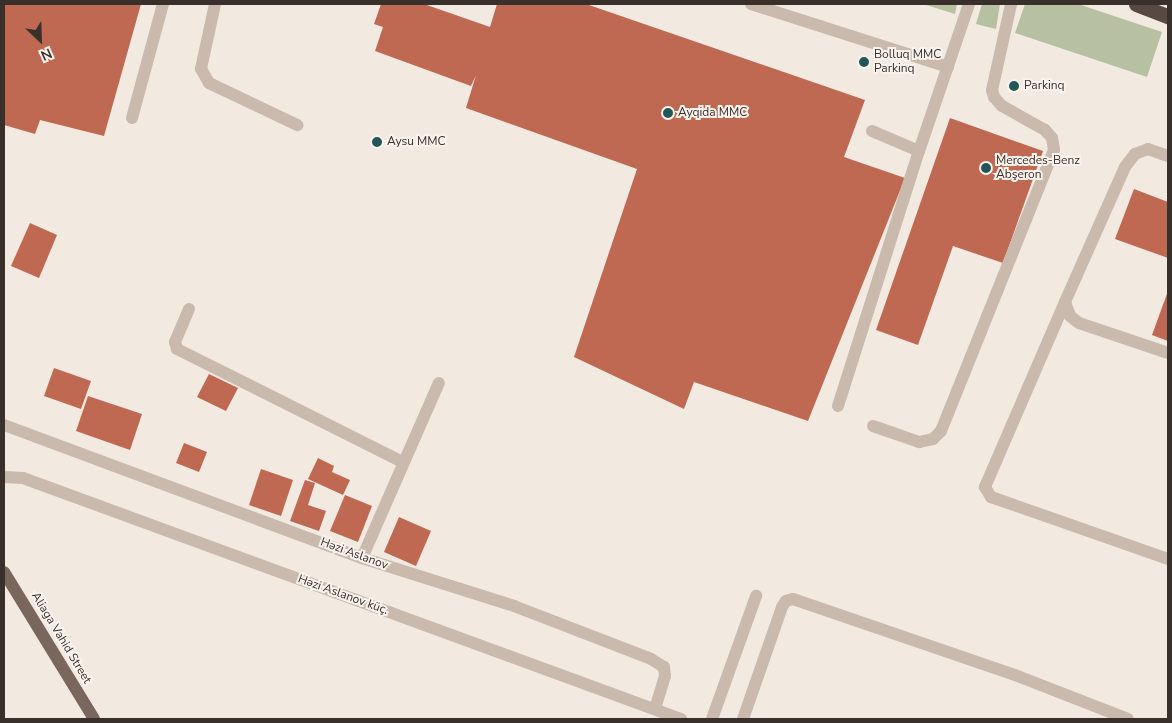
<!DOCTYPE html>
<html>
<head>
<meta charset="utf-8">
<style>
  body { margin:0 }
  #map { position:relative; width:1172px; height:723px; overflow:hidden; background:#f2e9e1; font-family:"Nunito Sans",sans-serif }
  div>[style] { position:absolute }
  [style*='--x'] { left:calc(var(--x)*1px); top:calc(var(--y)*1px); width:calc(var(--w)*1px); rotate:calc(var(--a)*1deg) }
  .green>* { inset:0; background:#b7c1a1 }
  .building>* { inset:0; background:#bf6852 }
  .minor>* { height:12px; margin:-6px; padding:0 6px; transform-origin:6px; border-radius:6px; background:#cab9ad }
  .major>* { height:12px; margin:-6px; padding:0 6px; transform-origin:6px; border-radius:6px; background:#79665d }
  .highway>* { height:15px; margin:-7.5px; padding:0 7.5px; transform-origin:7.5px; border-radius:7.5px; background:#594943 }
  .dots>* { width:14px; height:14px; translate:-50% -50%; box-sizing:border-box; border:2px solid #faf3ed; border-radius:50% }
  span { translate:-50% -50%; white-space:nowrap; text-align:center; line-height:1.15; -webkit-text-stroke:4px #faf3ed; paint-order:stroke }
  .poi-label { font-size:12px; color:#392f2b }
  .left { translate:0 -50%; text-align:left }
  .street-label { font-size:12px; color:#392f2b }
  .frame { position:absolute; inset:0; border:5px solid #392f2b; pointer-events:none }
  .north { position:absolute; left:15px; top:15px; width:50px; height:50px; -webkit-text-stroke:4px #faf3ed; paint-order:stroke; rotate:156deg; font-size:14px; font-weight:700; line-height:20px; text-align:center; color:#392f2b }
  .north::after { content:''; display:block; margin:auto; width:18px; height:22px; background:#392f2b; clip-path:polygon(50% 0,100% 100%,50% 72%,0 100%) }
</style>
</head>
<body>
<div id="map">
  <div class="green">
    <div style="clip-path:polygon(923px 4px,957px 4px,955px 14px)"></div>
    <div style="clip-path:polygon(982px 4px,1000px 4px,996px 29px,976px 24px)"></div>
    <div style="clip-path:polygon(1025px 4px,1078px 4px,1162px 32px,1147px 77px,1015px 33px)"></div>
  </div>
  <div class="building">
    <div style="clip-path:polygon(4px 4px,141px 4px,104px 136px,40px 120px,35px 134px,4px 125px)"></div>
    <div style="clip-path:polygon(381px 4px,424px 4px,490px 27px,497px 4px,586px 4px,865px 100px,844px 157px,905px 178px,808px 421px,694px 382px,684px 409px,574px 357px,637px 169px,466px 108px,476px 75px,471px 86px,375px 51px,383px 27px,374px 24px)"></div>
    <div style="clip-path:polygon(950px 118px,1043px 151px,1003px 263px,953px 246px,918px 345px,876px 330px)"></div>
    <div style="clip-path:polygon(1134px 189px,1168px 202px,1168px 258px,1115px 239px)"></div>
    <div style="clip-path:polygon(30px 223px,57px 235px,39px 278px,11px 266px)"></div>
    <div style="clip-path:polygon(1168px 291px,1168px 341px,1152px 335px)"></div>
    <div style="clip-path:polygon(54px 368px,91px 381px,81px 409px,44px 396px)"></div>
    <div style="clip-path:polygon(209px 374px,238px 388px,226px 411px,197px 397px)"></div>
    <div style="clip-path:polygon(88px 396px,142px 414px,130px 450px,76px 431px)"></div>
    <div style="clip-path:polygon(184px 443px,207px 452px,199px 472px,176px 463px)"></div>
    <div style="clip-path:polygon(318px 458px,334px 466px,332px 472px,350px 480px,343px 495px,308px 479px)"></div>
    <div style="clip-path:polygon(261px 469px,293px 480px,281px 516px,249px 505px)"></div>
    <div style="clip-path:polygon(305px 480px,315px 483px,308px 505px,326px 511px,319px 531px,290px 521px)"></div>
    <div style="clip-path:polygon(345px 495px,372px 506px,358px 542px,330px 531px)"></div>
    <div style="clip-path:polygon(399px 517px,431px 531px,416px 566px,384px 552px)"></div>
  </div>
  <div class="minor">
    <div style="--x:215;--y:4;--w:66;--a:102.2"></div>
    <div style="--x:201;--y:69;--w:16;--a:60"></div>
    <div style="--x:209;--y:83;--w:98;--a:25.5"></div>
    <div style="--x:751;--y:4;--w:207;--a:17.7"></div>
    <div style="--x:132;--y:118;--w:118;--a:-74.8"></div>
    <div style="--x:872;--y:131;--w:51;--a:23.1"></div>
    <div style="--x:919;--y:151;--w:155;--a:-71.2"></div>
    <div style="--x:1168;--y:156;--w:21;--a:-161"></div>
    <div style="--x:1148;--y:149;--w:14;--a:159"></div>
    <div style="--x:1135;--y:154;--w:16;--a:128"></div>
    <div style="--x:1125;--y:167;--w:148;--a:114"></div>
    <div style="--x:1065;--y:302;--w:15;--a:70"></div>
    <div style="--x:1070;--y:316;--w:11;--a:38"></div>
    <div style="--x:1079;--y:323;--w:94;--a:18.6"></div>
    <div style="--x:1065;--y:302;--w:202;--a:113.4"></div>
    <div style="--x:985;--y:487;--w:12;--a:59"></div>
    <div style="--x:991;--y:497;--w:188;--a:19.3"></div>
    <div style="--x:189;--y:309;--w:36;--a:113"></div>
    <div style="--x:175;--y:342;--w:7;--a:74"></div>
    <div style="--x:177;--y:349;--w:253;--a:26.6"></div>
    <div style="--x:838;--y:406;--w:268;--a:-72.4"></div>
    <div style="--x:4;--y:425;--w:382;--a:20.4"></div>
    <div style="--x:362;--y:558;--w:159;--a:17.5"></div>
    <div style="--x:514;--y:606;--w:147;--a:21.1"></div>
    <div style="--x:651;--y:659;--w:15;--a:32"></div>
    <div style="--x:664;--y:667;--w:9;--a:84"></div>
    <div style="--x:665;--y:676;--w:34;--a:107"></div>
    <div style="--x:873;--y:426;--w:49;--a:19.2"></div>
    <div style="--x:919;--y:442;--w:14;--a:-12"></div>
    <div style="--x:933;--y:439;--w:11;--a:-45"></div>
    <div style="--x:941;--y:431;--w:303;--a:-68.1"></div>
    <div style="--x:1054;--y:150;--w:12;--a:-99"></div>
    <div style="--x:1052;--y:138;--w:11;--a:-131"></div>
    <div style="--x:1045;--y:130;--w:49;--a:-150.8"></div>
    <div style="--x:1002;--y:106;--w:12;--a:-132"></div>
    <div style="--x:994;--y:97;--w:7;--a:-106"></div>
    <div style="--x:992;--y:90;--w:88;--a:-77.5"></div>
    <div style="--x:4;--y:477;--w:19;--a:3"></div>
    <div style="--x:23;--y:478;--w:701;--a:20.12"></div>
    <div style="--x:362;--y:558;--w:191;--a:-66.3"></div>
    <div style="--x:712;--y:719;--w:131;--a:-70.3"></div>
    <div style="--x:743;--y:719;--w:119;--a:-70.8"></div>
    <div style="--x:782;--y:607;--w:7;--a:-56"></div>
    <div style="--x:786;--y:601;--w:7;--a:-16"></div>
    <div style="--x:793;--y:599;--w:235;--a:18.9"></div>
    <div style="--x:1015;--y:675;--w:121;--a:21.3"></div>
  </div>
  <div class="major">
    <div style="--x:4;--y:572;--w:172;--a:58.5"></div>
  </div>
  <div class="highway">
    <div style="--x:1136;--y:4;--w:34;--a:21"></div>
  </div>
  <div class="dots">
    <div style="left:864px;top:62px;background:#235658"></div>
    <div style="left:1014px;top:86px;background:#235658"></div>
    <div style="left:668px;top:113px;background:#235658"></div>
    <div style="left:377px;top:142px;background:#235658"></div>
    <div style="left:986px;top:168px;background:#235658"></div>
  </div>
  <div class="poi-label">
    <span class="left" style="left:874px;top:62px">Bolluq MMC<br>Parkinq</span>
    <span class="left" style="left:1024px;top:86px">Parkinq</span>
    <span class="left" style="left:678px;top:113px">Ayqida MMC</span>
    <span class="left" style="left:387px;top:142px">Aysu MMC</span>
    <span class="left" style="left:996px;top:168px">Mercedes-Benz<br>Abşeron</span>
  </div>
  <div class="street-label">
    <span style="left:354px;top:554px;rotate:20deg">Həzi Aslanov</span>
    <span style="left:343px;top:595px;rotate:20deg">Həzi Aslanov küç.</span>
    <span style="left:61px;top:638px;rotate:59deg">Aliaga Vahid Street</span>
  </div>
  <div class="frame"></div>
  <div class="north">N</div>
</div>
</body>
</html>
